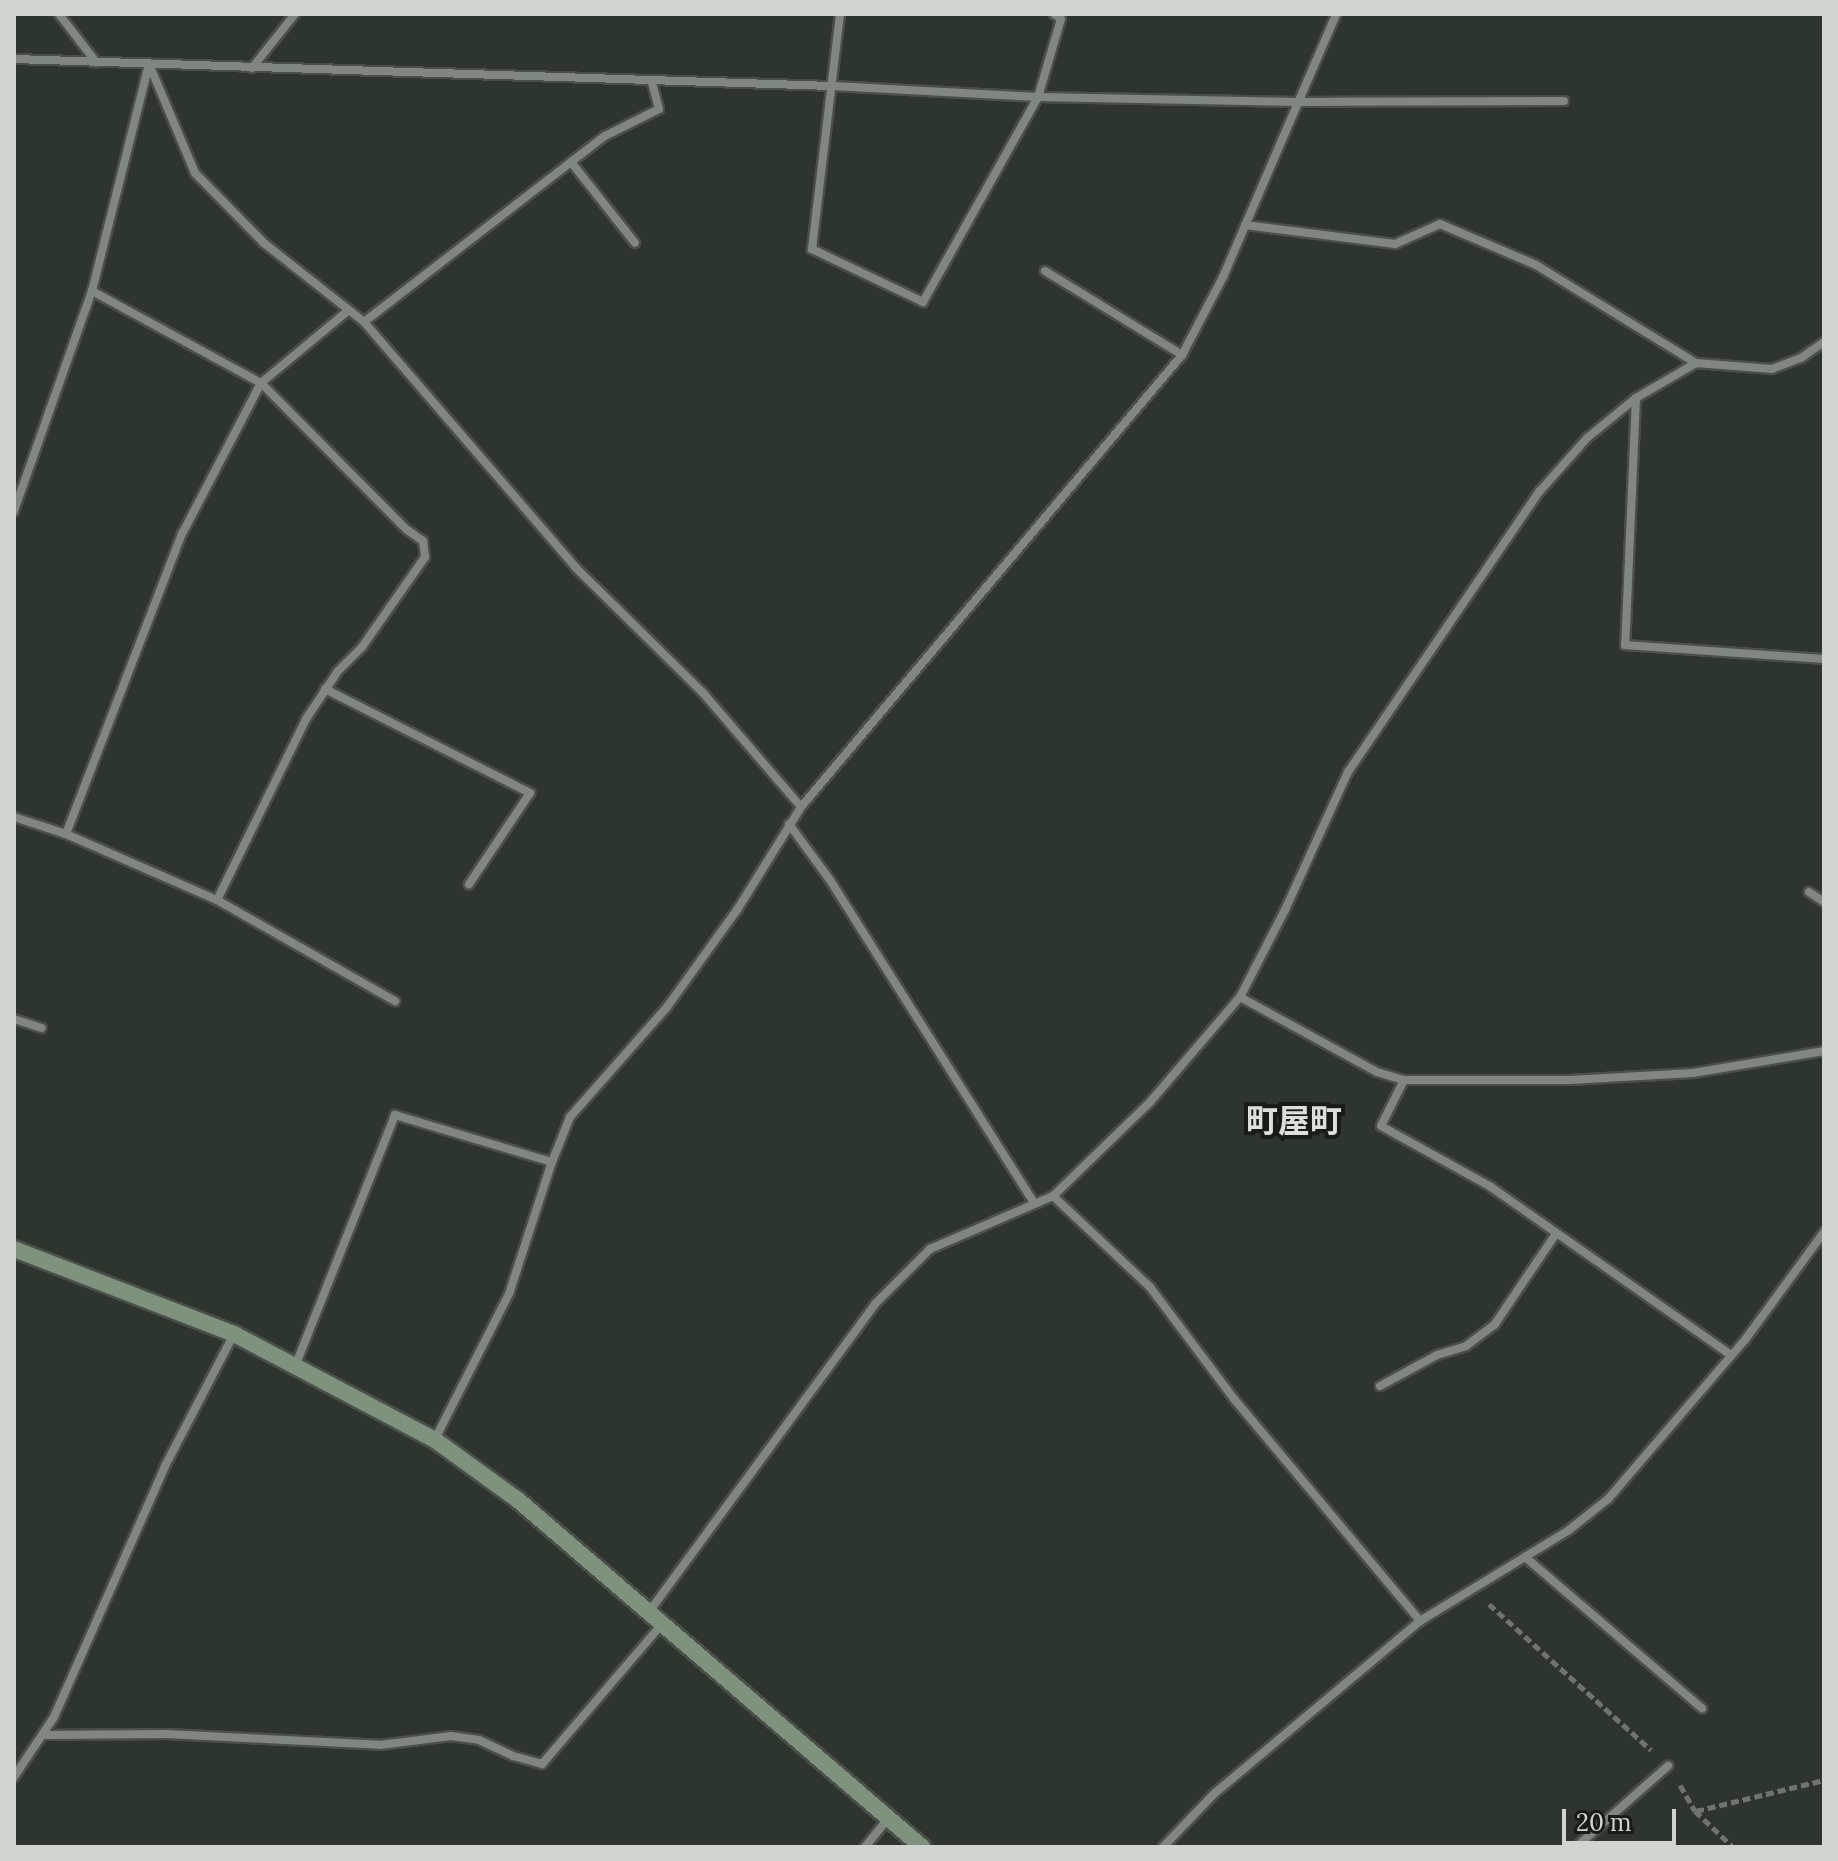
<!DOCTYPE html>
<html>
<head>
<meta charset="utf-8">
<style>
  body { margin:0 }
  #map { position:relative; width:1838px; height:1861px; overflow:hidden; background:#2e342e; font-family:Lora,"Noto Sans JP",serif }
  div>[style] { position:absolute }
  [style*='--x'] { left:calc(var(--x)*1px); top:calc(var(--y)*1px); width:calc(var(--w)*1px); rotate:calc(var(--a)*1deg) }
  .path>* { height:5px; margin-top:-2.5px; transform-origin:0; background:repeating-linear-gradient(90deg,#6f746f 0 8px,transparent 0 12px) }
  .roads { filter:drop-shadow(2px 0 #4a4f4a) drop-shadow(-2px 0 #4a4f4a) drop-shadow(0 2px #4a4f4a) drop-shadow(0 -2px #4a4f4a) }
  .street>* { height:8px; margin:-4px; padding:0 4px; transform-origin:4px; border-radius:4px; background:#808780 }
  .secondary>* { height:16px; margin:-8px; padding:0 8px; transform-origin:8px; border-radius:8px; background:#7e927d }
  span { translate:-50% -50%; white-space:nowrap; text-align:center; line-height:1.15; -webkit-text-stroke:8px #181b18; paint-order:stroke }
  .quarter-label { font-size:32px; color:#dae1d9; font-weight:700 }
  .frame { position:absolute; inset:0; border:16px solid #d1d4d0; pointer-events:none }
  .scale { position:absolute; left:1562px; top:1809px; width:114px; height:36px; box-sizing:border-box; border:4px solid #d1d4d0; border-top:0; padding-left:10px; font-size:24px; line-height:28px; white-space:nowrap; color:#d1d4d0; -webkit-text-stroke:6px #181b18; paint-order:stroke }
</style>
</head>
<body>
<div id="map">
  <div class="path">
    <div style="--x:1489;--y:1604;--w:218;--a:42"></div>
    <div style="--x:1680;--y:1785;--w:30;--a:60"></div>
    <div style="--x:1695;--y:1811;--w:52;--a:43.5"></div>
    <div style="--x:1696;--y:1811;--w:132;--a:-13.6"></div>
  </div>
  <div class="roads">
    <div class="street">
      <div style="--x:59;--y:14;--w:61;--a:52.4"></div>
      <div style="--x:840;--y:14;--w:237;--a:96.8"></div>
      <div style="--x:812;--y:249;--w:123;--a:25.5"></div>
      <div style="--x:923;--y:302;--w:235;--a:-60.7"></div>
      <div style="--x:1038;--y:97;--w:81;--a:-73.6"></div>
      <div style="--x:1061;--y:19;--w:9;--a:-144"></div>
      <div style="--x:14;--y:59;--w:819;--a:1.89"></div>
      <div style="--x:833;--y:86;--w:205;--a:3.1"></div>
      <div style="--x:1038;--y:97;--w:260;--a:1.1"></div>
      <div style="--x:1298;--y:102;--w:266;--a:-0.2"></div>
      <div style="--x:149;--y:64;--w:118;--a:67.1"></div>
      <div style="--x:195;--y:173;--w:98;--a:45.4"></div>
      <div style="--x:264;--y:243;--w:127;--a:38.3"></div>
      <div style="--x:364;--y:322;--w:325;--a:49.2"></div>
      <div style="--x:576;--y:568;--w:178;--a:44.5"></div>
      <div style="--x:703;--y:693;--w:150;--a:49.3"></div>
      <div style="--x:252;--y:68;--w:69;--a:-51.5"></div>
      <div style="--x:571;--y:162;--w:103;--a:51.7"></div>
      <div style="--x:1245;--y:225;--w:151;--a:7.2"></div>
      <div style="--x:1395;--y:244;--w:49;--a:-24"></div>
      <div style="--x:1440;--y:224;--w:104;--a:23.1"></div>
      <div style="--x:1536;--y:265;--w:188;--a:31.5"></div>
      <div style="--x:1045;--y:271;--w:161;--a:31.5"></div>
      <div style="--x:364;--y:322;--w:304;--a:-37.7"></div>
      <div style="--x:605;--y:136;--w:60;--a:-26.6"></div>
      <div style="--x:659;--y:109;--w:30;--a:-105"></div>
      <div style="--x:1636;--y:398;--w:247;--a:92.5"></div>
      <div style="--x:1625;--y:645;--w:199;--a:4"></div>
      <div style="--x:14;--y:511;--w:233;--a:-70.5"></div>
      <div style="--x:92;--y:291;--w:234;--a:-75.9"></div>
      <div style="--x:325;--y:689;--w:230;--a:26.9"></div>
      <div style="--x:530;--y:793;--w:110;--a:123.8"></div>
      <div style="--x:14;--y:817;--w:55;--a:18.1"></div>
      <div style="--x:66;--y:834;--w:165;--a:23.6"></div>
      <div style="--x:217;--y:900;--w:205;--a:29.6"></div>
      <div style="--x:789;--y:824;--w:69;--a:53.8"></div>
      <div style="--x:830;--y:880;--w:383;--a:57.7"></div>
      <div style="--x:66;--y:834;--w:322;--a:-68.9"></div>
      <div style="--x:182;--y:534;--w:170;--a:-62.4"></div>
      <div style="--x:261;--y:383;--w:192;--a:-151.4"></div>
      <div style="--x:1809;--y:892;--w:18;--a:34"></div>
      <div style="--x:217;--y:900;--w:202;--a:-63.8"></div>
      <div style="--x:306;--y:719;--w:58;--a:-56.3"></div>
      <div style="--x:338;--y:671;--w:34;--a:-45"></div>
      <div style="--x:362;--y:647;--w:110;--a:-55"></div>
      <div style="--x:425;--y:557;--w:16;--a:-97"></div>
      <div style="--x:423;--y:541;--w:19;--a:-145"></div>
      <div style="--x:407;--y:530;--w:207;--a:-134.8"></div>
      <div style="--x:261;--y:383;--w:114;--a:-39.7"></div>
      <div style="--x:1240;--y:997;--w:156;--a:28.7"></div>
      <div style="--x:1377;--y:1072;--w:28;--a:17"></div>
      <div style="--x:1404;--y:1080;--w:166;--a:0"></div>
      <div style="--x:1570;--y:1080;--w:123;--a:-3.3"></div>
      <div style="--x:1693;--y:1073;--w:133;--a:-9.5"></div>
      <div style="--x:14;--y:1019;--w:29;--a:18"></div>
      <div style="--x:1404;--y:1080;--w:51;--a:116.6"></div>
      <div style="--x:1381;--y:1126;--w:126;--a:29"></div>
      <div style="--x:1491;--y:1187;--w:293;--a:35"></div>
      <div style="--x:1053;--y:1196;--w:133;--a:43.2"></div>
      <div style="--x:1150;--y:1287;--w:140;--a:53.1"></div>
      <div style="--x:1234;--y:1399;--w:290;--a:50"></div>
      <div style="--x:296;--y:1364;--w:268;--a:-68.3"></div>
      <div style="--x:395;--y:1115;--w:164;--a:16.7"></div>
      <div style="--x:1380;--y:1386;--w:65;--a:-28.5"></div>
      <div style="--x:1437;--y:1355;--w:30;--a:-17"></div>
      <div style="--x:1466;--y:1346;--w:36;--a:-37"></div>
      <div style="--x:1495;--y:1324;--w:107;--a:-56"></div>
      <div style="--x:435;--y:1439;--w:163;--a:-63"></div>
      <div style="--x:509;--y:1294;--w:139;--a:-72"></div>
      <div style="--x:552;--y:1162;--w:48;--a:-68.2"></div>
      <div style="--x:570;--y:1117;--w:147;--a:-48.6"></div>
      <div style="--x:667;--y:1007;--w:120;--a:-54.2"></div>
      <div style="--x:737;--y:910;--w:121;--a:-58.1"></div>
      <div style="--x:801;--y:807;--w:591;--a:-49.87"></div>
      <div style="--x:1182;--y:355;--w:88;--a:-62.3"></div>
      <div style="--x:1223;--y:277;--w:286;--a:-66.7"></div>
      <div style="--x:1525;--y:1557;--w:233;--a:40.5"></div>
      <div style="--x:649;--y:1612;--w:382;--a:-53.7"></div>
      <div style="--x:875;--y:1304;--w:78;--a:-45"></div>
      <div style="--x:930;--y:1249;--w:134;--a:-23.3"></div>
      <div style="--x:1053;--y:1196;--w:135;--a:-44.1"></div>
      <div style="--x:1150;--y:1102;--w:138;--a:-49.4"></div>
      <div style="--x:1240;--y:997;--w:98;--a:-62.7"></div>
      <div style="--x:1285;--y:910;--w:152;--a:-65.5"></div>
      <div style="--x:1348;--y:772;--w:340;--a:-55.7"></div>
      <div style="--x:1540;--y:491;--w:71;--a:-48.4"></div>
      <div style="--x:1587;--y:438;--w:63;--a:-39.2"></div>
      <div style="--x:1636;--y:398;--w:69;--a:-30.3"></div>
      <div style="--x:1696;--y:363;--w:76;--a:4.5"></div>
      <div style="--x:1772;--y:369;--w:31;--a:-21"></div>
      <div style="--x:1801;--y:358;--w:28;--a:-35"></div>
      <div style="--x:44;--y:1735;--w:122;--a:-0.5"></div>
      <div style="--x:166;--y:1734;--w:214;--a:2.9"></div>
      <div style="--x:380;--y:1745;--w:72;--a:-7.2"></div>
      <div style="--x:451;--y:1736;--w:28;--a:8"></div>
      <div style="--x:479;--y:1740;--w:38;--a:25"></div>
      <div style="--x:513;--y:1756;--w:30;--a:15"></div>
      <div style="--x:542;--y:1764;--w:184;--a:-49.4"></div>
      <div style="--x:14;--y:1777;--w:72;--a:-56.3"></div>
      <div style="--x:54;--y:1717;--w:274;--a:-66.1"></div>
      <div style="--x:165;--y:1466;--w:149;--a:-62.4"></div>
      <div style="--x:865;--y:1847;--w:36;--a:-51"></div>
      <div style="--x:1163;--y:1847;--w:75;--a:-46.1"></div>
      <div style="--x:1215;--y:1793;--w:268;--a:-40"></div>
      <div style="--x:1420;--y:1621;--w:175;--a:-31.4"></div>
      <div style="--x:1569;--y:1530;--w:50;--a:-38.5"></div>
      <div style="--x:1608;--y:1499;--w:210;--a:-49.3"></div>
      <div style="--x:1745;--y:1340;--w:134;--a:-53.8"></div>
      <div style="--x:1576;--y:1847;--w:123;--a:-41.4"></div>
    </div>
    <div class="secondary">
      <div style="--x:14;--y:1249;--w:236;--a:21.1"></div>
      <div style="--x:234;--y:1334;--w:227;--a:27.8"></div>
      <div style="--x:435;--y:1440;--w:102;--a:35.9"></div>
      <div style="--x:518;--y:1500;--w:533;--a:40.66"></div>
    </div>
  </div>
  <div class="quarter-label">
    <span style="left:1294px;top:1121px">町屋町</span>
  </div>
  <div class="frame"></div>
  <div class="scale">20 m</div>
</div>
</body>
</html>
